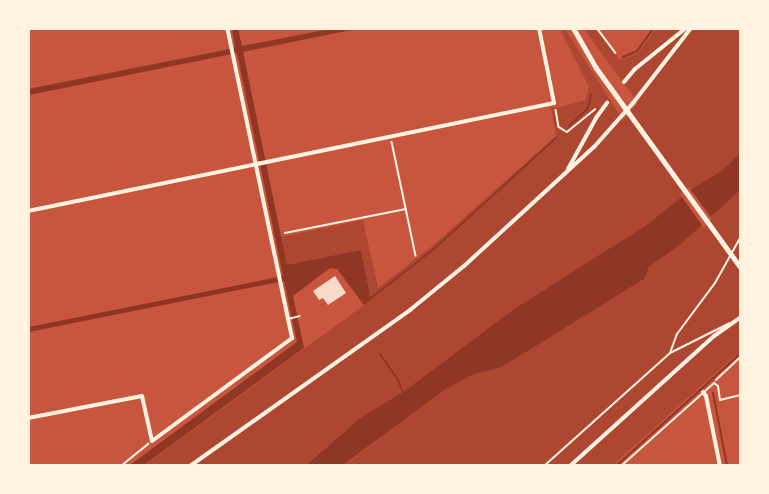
<!DOCTYPE html>
<html>
<head>
<meta charset="utf-8">
<style>
  body { margin:0 }
  #map { position:relative; width:769px; height:494px; overflow:hidden; background:#c8553d; font-family:Overpass,sans-serif }
  div>[style] { position:absolute }
  [style*='--x'] { left:calc(var(--x)*1px); top:calc(var(--y)*1px); width:calc(var(--w)*1px); rotate:calc(var(--a)*1deg) }
  .green>* { inset:0; background:#ae4732 }
  .water>* { inset:0; background:#8f3625 }
  .pier>* { inset:0; background:#c8553d }
  .stream>* { height:2px; margin:-1px; padding:0 1px; transform-origin:1px; border-radius:1px; background:#8f3625 }
  .building>* { inset:0; background:#f7dbc8 }
  .path>* { height:1.5px; margin:-0.75px; padding:0 0.75px; transform-origin:0.75px; border-radius:0.75px; background:#fff3e0 }
  .service>* { height:2px; margin:-1px; padding:0 1px; transform-origin:1px; border-radius:1px; background:#fff3e0 }
  .minor>* { height:4px; margin:-2px; padding:0 2px; transform-origin:2px; border-radius:2px; background:#fff3e0 }
  .secondary>* { height:5px; margin:-2.5px; padding:0 2.5px; transform-origin:2.5px; border-radius:2.5px; background:#fff3e0 }
  span { translate:-50% -50%; white-space:nowrap; text-align:center; line-height:1.15; -webkit-text-stroke:6px #fff3e0; paint-order:stroke }
  .frame { position:absolute; inset:0; border:30px solid #fff3e0; pointer-events:none }
</style>
</head>
<body>
<div id="map">
  <div class="green">
    <div style="clip-path:polygon(560px 29px,565px 29px,623px 120px,638px 103px,584px 29px,595px 29px,620px 60px,638px 53px,656px 29px,740px 29px,740px 153px,722px 172px,690px 190px,648px 224px,514px 309px,403px 392px,360px 418px,305px 465px,144px 466px,371px 300px,361px 250px,287px 266px,281px 237px,363px 220px,378px 288px,431px 247px,556px 136px,551px 107px,557px 108px,585px 100px,589px 87px)"></div>
    <div style="clip-path:polygon(740px 188px,740px 351px,613px 465px,343px 466px,446px 389px,474px 374px,502px 367px,644px 279px,649px 267px,681px 244px)"></div>
  </div>
  <div class="water">
    <div style="clip-path:polygon(232px 29px,238px 29px,242px 46px,330px 29px,356px 29px,243px 52px,287px 265px,361px 250px,371px 300px,364px 305px,337px 269px,330px 268px,293px 296px,304px 348px,144px 465px,130px 465px,297px 342px,284px 281px,29px 332px,29px 327px,283px 276px,237px 53px,29px 95px,28px 89px,235px 48px)"></div>
    <div style="clip-path:polygon(740px 153px,739px 191px,681px 244px,649px 267px,644px 279px,502px 367px,474px 374px,446px 389px,343px 465px,305px 466px,360px 418px,403px 392px,514px 309px,648px 224px,690px 190px,722px 171px)"></div>
  </div>
  <div class="pier">
    <div style="clip-path:polygon(689px 187px,712px 219px,704px 228px,680px 194px)"></div>
  </div>
  <div class="stream">
    <div style="--x:623;--y:57;--w:15;--a:-23"></div>
    <div style="--x:637;--y:51;--w:29;--a:-54"></div>
    <div style="--x:569;--y:126;--w:26;--a:-43"></div>
    <div style="--x:588;--y:108;--w:13;--a:-77"></div>
    <div style="--x:371;--y:298;--w:81;--a:-38"></div>
    <div style="--x:435;--y:248;--w:164;--a:-42.3"></div>
    <div style="--x:380;--y:354;--w:32;--a:55"></div>
    <div style="--x:398;--y:380;--w:16;--a:68"></div>
    <div style="--x:713;--y:393;--w:74;--a:79.1"></div>
    <div style="--x:616;--y:466;--w:167;--a:-42.1"></div>
  </div>
  <div class="building">
    <div style="clip-path:polygon(335px 276px,346px 293px,328px 305px,323px 298px,319px 300px,313px 291px)"></div>
  </div>
  <div class="path">
    <div style="--x:597;--y:28;--w:31;--a:53"></div>
    <div style="--x:556;--y:110;--w:17;--a:80"></div>
    <div style="--x:559;--y:127;--w:9;--a:32"></div>
    <div style="--x:567;--y:132;--w:36;--a:-39"></div>
    <div style="--x:392;--y:142;--w:116;--a:78.1"></div>
    <div style="--x:285;--y:233;--w:123;--a:-11.2"></div>
    <div style="--x:716;--y:380;--w:33;--a:-43"></div>
    <div style="--x:121;--y:466;--w:35;--a:-39"></div>
  </div>
  <div class="service">
    <div style="--x:288;--y:319;--w:12;--a:-14"></div>
    <div style="--x:670;--y:353;--w:20;--a:-70"></div>
    <div style="--x:677;--y:334;--w:64;--a:-53.3"></div>
    <div style="--x:715;--y:283;--w:51;--a:-60.9"></div>
    <div style="--x:544;--y:466;--w:169;--a:-41.9"></div>
    <div style="--x:670;--y:353;--w:67;--a:-26.6"></div>
    <div style="--x:621;--y:466;--w:125;--a:-41.7"></div>
    <div style="--x:714;--y:383;--w:5;--a:37"></div>
    <div style="--x:718;--y:386;--w:14;--a:82"></div>
    <div style="--x:720;--y:400;--w:21;--a:-14"></div>
  </div>
  <div class="minor">
    <div style="--x:624;--y:82;--w:17;--a:-50"></div>
    <div style="--x:635;--y:69;--w:65;--a:-38.8"></div>
    <div style="--x:568;--y:169;--w:58;--a:-61.2"></div>
    <div style="--x:596;--y:118;--w:19;--a:-54"></div>
    <div style="--x:28;--y:211;--w:537;--a:-11.6"></div>
    <div style="--x:554;--y:103;--w:76;--a:-101.3"></div>
    <div style="--x:703;--y:392;--w:5;--a:53"></div>
    <div style="--x:706;--y:396;--w:71;--a:78.7"></div>
    <div style="--x:28;--y:418;--w:116;--a:-10.9"></div>
    <div style="--x:142;--y:396;--w:46;--a:77.5"></div>
    <div style="--x:152;--y:441;--w:174;--a:-36.3"></div>
    <div style="--x:292;--y:338;--w:317;--a:-101.8"></div>
    <div style="--x:190;--y:466;--w:270;--a:-35.3"></div>
    <div style="--x:410;--y:310;--w:70;--a:-39.2"></div>
    <div style="--x:464;--y:266;--w:176;--a:-42.5"></div>
    <div style="--x:594;--y:147;--w:59;--a:-48.4"></div>
    <div style="--x:633;--y:103;--w:95;--a:-52.3"></div>
    <div style="--x:570;--y:466;--w:194;--a:-42.1"></div>
    <div style="--x:714;--y:336;--w:32;--a:-35"></div>
  </div>
  <div class="secondary">
    <div style="--x:573;--y:28;--w:46;--a:60.1"></div>
    <div style="--x:596;--y:68;--w:246;--a:54.1"></div>
  </div>
  <div class="frame"></div>
</div>
</body>
</html>
